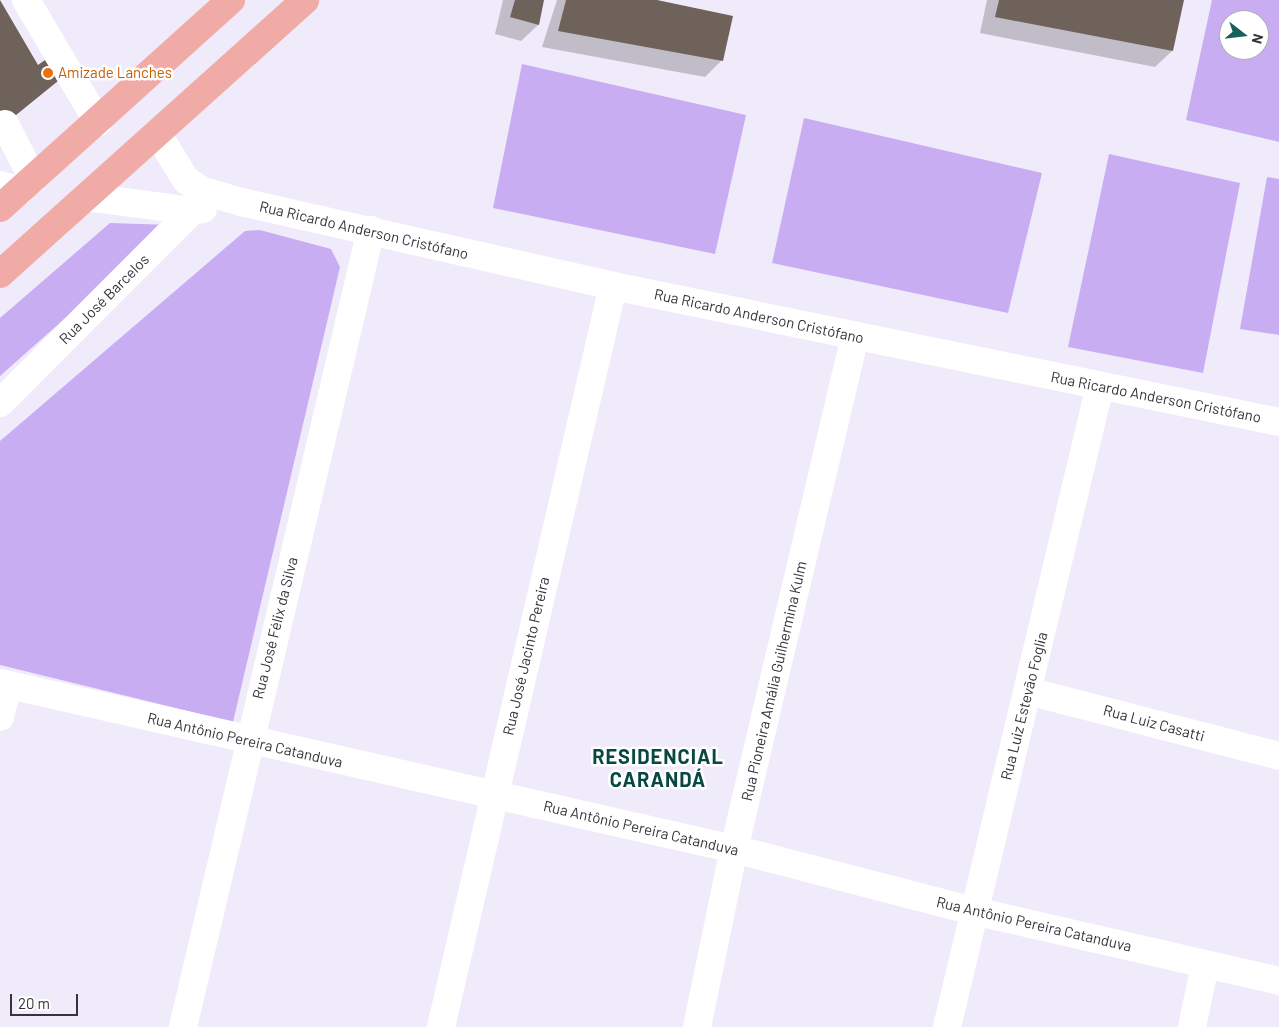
<!DOCTYPE html>
<html>
<head>
<meta charset="utf-8">
<style>
  body { margin:0 }
  #map { position:relative; width:1279px; height:1027px; overflow:hidden; background:#f0ebfa; font-family:Barlow,sans-serif }
  div>[style] { position:absolute }
  [style*='--x'] { left:calc(var(--x)*1px); top:calc(var(--y)*1px); width:calc(var(--w)*1px); rotate:calc(var(--a)*1deg) }
  .green>* { inset:0; background:#c9adf3 }
  .shadow>* { inset:0; background:#0003 }
  .building>* { inset:0; background:#6f625b }
  .minor>* { height:28px; margin:-14px; padding:0 14px; transform-origin:14px; border-radius:14px; background:#fff }
  .major>* { height:28px; margin:-14px; padding:0 14px; transform-origin:14px; border-radius:14px; background:#f1aba7 }
  .dots>* { width:14px; height:14px; translate:-50% -50%; box-sizing:border-box; border:2px solid #fff; border-radius:50% }
  span { translate:-50% -50%; white-space:nowrap; text-align:center; line-height:1.15; -webkit-text-stroke:5px #fff; paint-order:stroke }
  .food-label { font-size:15px; color:#c56008 }
  .left { translate:0 -50%; text-align:left }
  .street-label { font-size:15px; color:#36343a }
  .district-label { font-size:20px; color:#094842; font-weight:700; letter-spacing:1px }
  .north { position:absolute; left:1219px; top:10px; width:50px; height:50px; box-sizing:border-box; background:#fff; border:1px solid #afaeb0; border-radius:50%; rotate:106deg; font-size:14px; font-weight:700; line-height:20px; text-align:center; color:#36343a }
  .north::after { content:''; display:block; margin:auto; width:18px; height:22px; background:#16625b; clip-path:polygon(50% 0,100% 100%,50% 72%,0 100%) }
  .scale { position:absolute; left:10px; top:994px; width:68px; height:22px; box-sizing:border-box; border:2px solid #36343a; border-top:0; padding-left:6px; font-size:15px; line-height:18px; white-space:nowrap; color:#36343a; -webkit-text-stroke:4px #fff; paint-order:stroke }
</style>
</head>
<body>
<div id="map">
  <div class="green">
    <div style="clip-path:polygon(evenodd,1212px 0,1279px 0,1279px 142px,1186px 120px,1212px 0,1229px 20px,1259px 20px,1259px 50px,1229px 50px,1229px 20px)"></div>
    <div style="clip-path:polygon(522px 64px,746px 115px,715px 254px,493px 208px)"></div>
    <div style="clip-path:polygon(804px 118px,1042px 173px,1008px 313px,772px 263px)"></div>
    <div style="clip-path:polygon(1109px 154px,1240px 183px,1203px 373px,1068px 347px)"></div>
    <div style="clip-path:polygon(1267px 177px,1279px 179px,1279px 335px,1240px 329px)"></div>
    <div style="clip-path:polygon(110px 223px,170px 225px,0 376px,0 318px)"></div>
    <div style="clip-path:polygon(260px 230px,331px 249px,340px 267px,233px 722px,0 665px,0 441px,245px 231px)"></div>
  </div>
  <div class="shadow">
    <div style="clip-path:polygon(503px 0,543px 0,538px 25px,521px 41px,495px 34px)"></div>
    <div style="clip-path:polygon(557px 0,651px 0,722px 60px,705px 77px,542px 47px)"></div>
    <div style="clip-path:polygon(987px 0,1183px 0,1172px 51px,1155px 67px,980px 33px)"></div>
  </div>
  <div class="building">
    <div style="clip-path:polygon(0 0,38px 65px,45px 60px,58px 81px,0 128px)"></div>
    <div style="clip-path:polygon(515px 0,544px 0,539px 25px,510px 17px)"></div>
    <div style="clip-path:polygon(566px 0,657px 0,733px 16px,723px 61px,558px 31px)"></div>
    <div style="clip-path:polygon(999px 0,1184px 0,1173px 51px,995px 17px)"></div>
  </div>
  <div class="minor">
    <div style="--x:26;--y:0;--w:142;--a:59.5"></div>
    <div style="--x:5;--y:124;--w:62;--a:63"></div>
    <div style="--x:157;--y:133;--w:55;--a:58.3"></div>
    <div style="--x:186;--y:180;--w:20;--a:33"></div>
    <div style="--x:203;--y:191;--w:40;--a:16"></div>
    <div style="--x:241;--y:202;--w:381;--a:12.7"></div>
    <div style="--x:613;--y:286;--w:680;--a:11.54"></div>
    <div style="--x:0;--y:185;--w:21;--a:17"></div>
    <div style="--x:86;--y:197;--w:107;--a:7.5"></div>
    <div style="--x:192;--y:211;--w:11;--a:-10"></div>
    <div style="--x:0;--y:403;--w:272;--a:-45"></div>
    <div style="--x:192;--y:211;--w:23;--a:-61"></div>
    <div style="--x:0;--y:683;--w:753;--a:12.74"></div>
    <div style="--x:734;--y:849;--w:248;--a:14.5"></div>
    <div style="--x:974;--y:911;--w:313;--a:12.9"></div>
    <div style="--x:1028;--y:691;--w:259;--a:14.5"></div>
    <div style="--x:0;--y:717;--w:33;--a:-76"></div>
    <div style="--x:183;--y:1027;--w:819;--a:-76.73"></div>
    <div style="--x:441;--y:1027;--w:761;--a:-76.93"></div>
    <div style="--x:697;--y:1027;--w:182;--a:-78.3"></div>
    <div style="--x:734;--y:849;--w:527;--a:-76.73"></div>
    <div style="--x:947;--y:1027;--w:659;--a:-76.58"></div>
    <div style="--x:1192;--y:1027;--w:63;--a:-78.2"></div>
  </div>
  <div class="major">
    <div style="--x:0;--y:208;--w:311;--a:-42"></div>
    <div style="--x:0;--y:274;--w:410;--a:-41.9"></div>
  </div>
  <div class="dots">
    <div style="left:48px;top:73px;background:#e8710a"></div>
  </div>
  <div class="food-label">
    <span class="left" style="left:58px;top:73px">Amizade Lanches</span>
  </div>
  <div class="street-label">
    <span style="left:364px;top:230px;rotate:13deg">Rua Ricardo Anderson Cristófano</span>
    <span style="left:104px;top:299px;rotate:-45deg">Rua José Barcelos</span>
    <span style="left:759px;top:316px;rotate:12deg">Rua Ricardo Anderson Cristófano</span>
    <span style="left:1156px;top:397px;rotate:11deg">Rua Ricardo Anderson Cristófano</span>
    <span style="left:275px;top:628px;rotate:-76deg">Rua José Félix da Silva</span>
    <span style="left:526px;top:656px;rotate:-77deg">Rua José Jacinto Pereira</span>
    <span style="left:774px;top:681px;rotate:-77deg">Rua Pioneira Amália Guilhermina Kulm</span>
    <span style="left:1024px;top:706px;rotate:-76deg">Rua Luiz Estevão Foglia</span>
    <span style="left:1154px;top:723px;rotate:15deg">Rua Luiz Casatti</span>
    <span style="left:245px;top:740px;rotate:13deg">Rua Antônio Pereira Catanduva</span>
    <span style="left:641px;top:828px;rotate:13deg">Rua Antônio Pereira Catanduva</span>
    <span style="left:1034px;top:924px;rotate:13deg">Rua Antônio Pereira Catanduva</span>
  </div>
  <div class="district-label">
    <span style="left:658px;top:768px">RESIDENCIAL<br>CARANDÁ</span>
  </div>
  <div class="north">N</div>
  <div class="scale">20 m</div>
</div>
</body>
</html>
